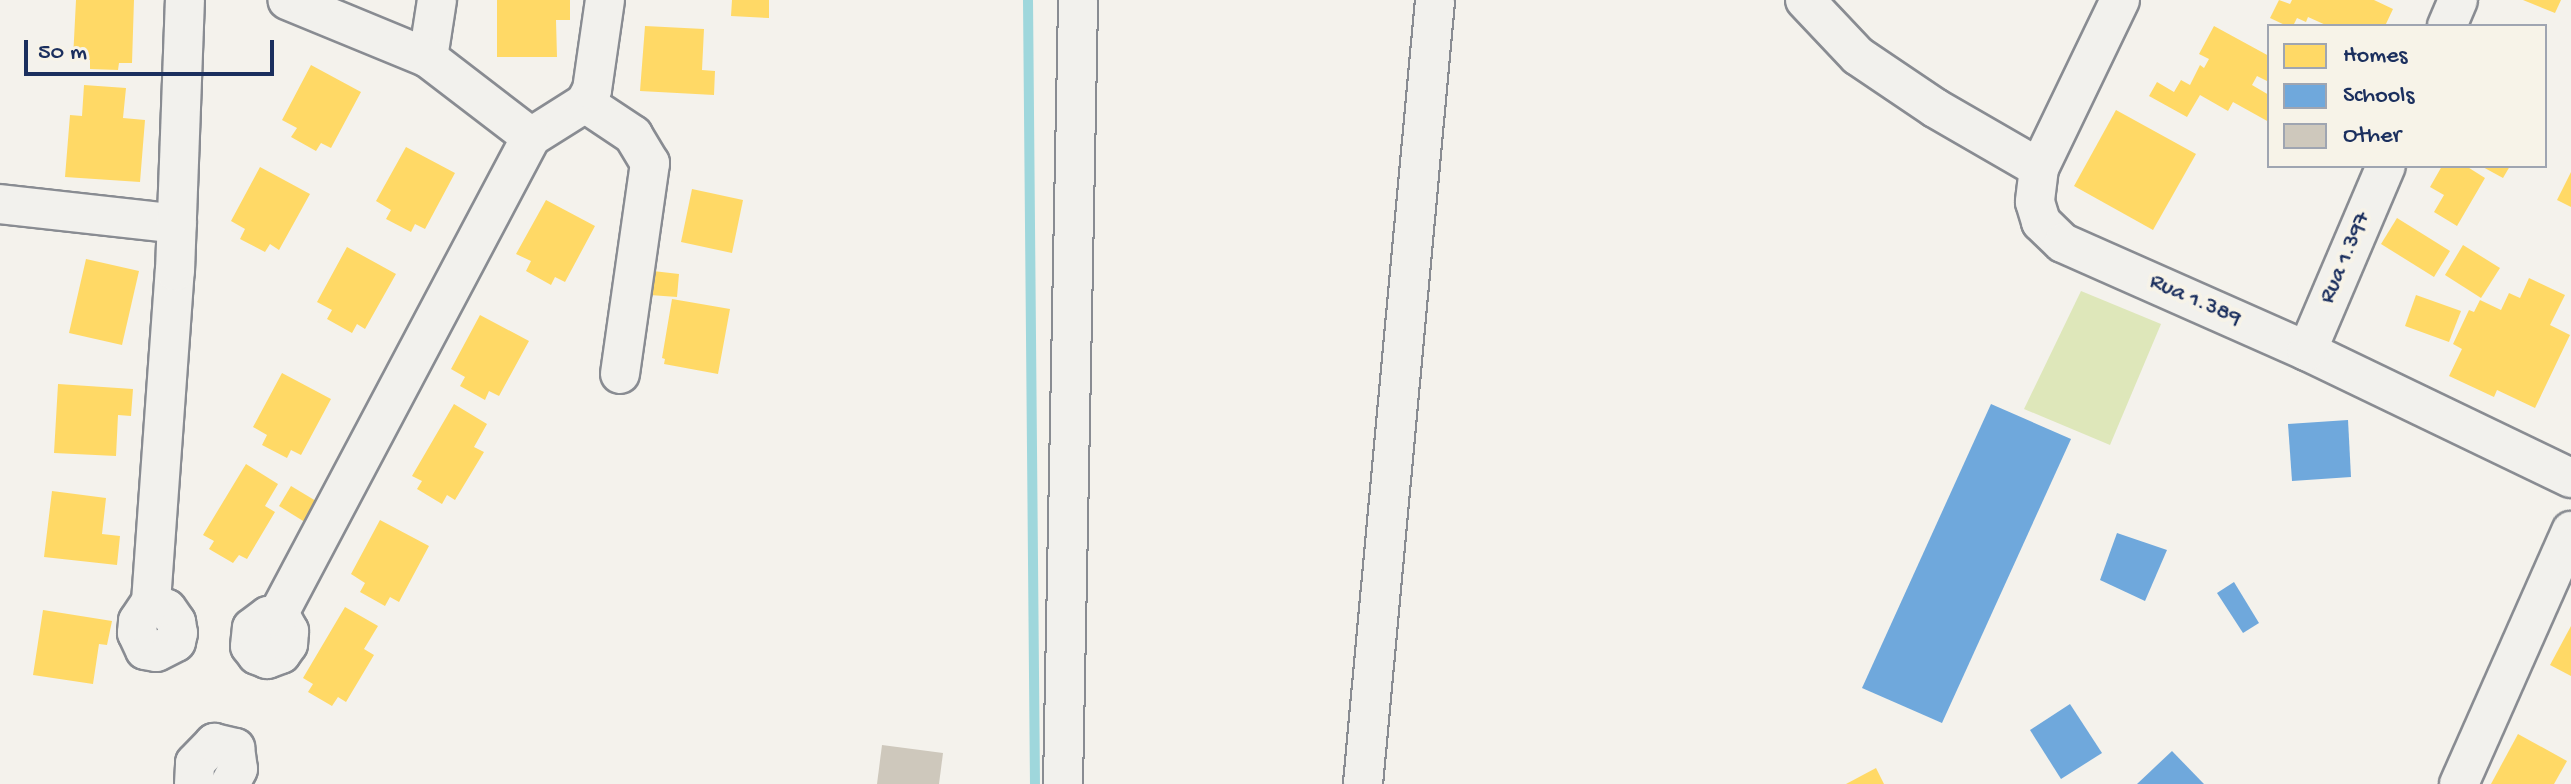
<!DOCTYPE html>
<html>
<head>
<meta charset="utf-8">
<style>
  body { margin:0 }
  #map { position:relative; width:2571px; height:784px; overflow:hidden; background:#f4f2ec; font-family:"Gochi Hand",sans-serif }
  div>[style] { position:absolute }
  [style*='--x'] { left:calc(var(--x)*1px); top:calc(var(--y)*1px); width:calc(var(--w)*1px); rotate:calc(var(--a)*1deg) }
  .green>* { inset:0; background:#dee7ba }
  .homes>* { inset:0; background:#ffd966 }
  .schools>* { inset:0; background:#6fa8dc }
  .stream>* { height:10px; margin:-5px; padding:0 5px; transform-origin:5px; border-radius:5px; background:#9fd7dc }
  .building>* { inset:0; background:#cec8bc }
  .roads { filter:drop-shadow(2px 0 #898c92) drop-shadow(-2px 0 #898c92) drop-shadow(0 2px #898c92) drop-shadow(0 -2px #898c92) }
  .minor>* { height:38px; margin:-19px; padding:0 19px; transform-origin:19px; border-radius:19px; background:#f2f1ed }
  span { translate:-50% -50%; white-space:nowrap; text-align:center; line-height:1.15; -webkit-text-stroke:8px #f7f3e8; paint-order:stroke }
  .street-label { font-size:24px; color:#1b2f5e }
  .legend { position:absolute; left:2267px; top:24px; width:280px; height:144px; box-sizing:border-box; background:#f7f3e8; border:2px solid #9fa5b1; margin:0; padding:10px 14px; list-style:none; font-size:24px; color:#1b2f5e }
  .legend li { display:flex; align-items:center; gap:16px; height:40px }
  .legend b { width:40px; border:2px solid #9fa5b1 }
  .scale { position:absolute; left:24px; top:40px; width:250px; height:36px; box-sizing:border-box; border:4px solid #1b2f5e; border-top:0; padding-left:10px; font-size:24px; line-height:28px; white-space:nowrap; color:#1b2f5e; -webkit-text-stroke:6px #f7f3e8; paint-order:stroke }
</style>
</head>
<body>
<div id="map">
  <div class="green">
    <div style="clip-path:polygon(2081px 291px,2161px 324px,2110px 445px,2024px 409px)"></div>
  </div>
  <div class="homes">
    <div style="clip-path:polygon(76px 0,134px 0,132px 63px,119px 63px,118px 70px,90px 69px,90px 60px,73px 59px)"></div>
    <div style="clip-path:polygon(497px 0,570px 0,570px 20px,556px 20px,557px 57px,497px 57px)"></div>
    <div style="clip-path:polygon(732px 0,769px 0,769px 18px,731px 16px)"></div>
    <div style="clip-path:polygon(2279px 0,2290px 4px,2292px 0,2374px 0,2393px 9px,2385px 26px,2328px 26px,2308px 17px,2306px 22px,2297px 18px,2293px 26px,2287px 26px,2270px 18px)"></div>
    <div style="clip-path:polygon(2523px 0,2561px 0,2555px 13px)"></div>
    <div style="clip-path:polygon(645px 26px,704px 29px,702px 70px,715px 71px,714px 95px,640px 91px)"></div>
    <div style="clip-path:polygon(2214px 26px,2269px 56px,2269px 82px,2257px 76px,2252px 85px,2269px 95px,2269px 122px,2233px 102px,2228px 111px,2200px 95px,2187px 117px,2149px 96px,2157px 82px,2174px 92px,2181px 80px,2190px 85px,2200px 65px,2204px 68px,2209px 59px,2199px 54px)"></div>
    <div style="clip-path:polygon(311px 65px,361px 92px,331px 148px,321px 143px,316px 151px,291px 137px,297px 128px,282px 120px)"></div>
    <div style="clip-path:polygon(84px 85px,126px 88px,123px 118px,145px 120px,140px 182px,65px 177px,70px 115px,82px 116px)"></div>
    <div style="clip-path:polygon(2116px 110px,2196px 154px,2153px 230px,2074px 186px)"></div>
    <div style="clip-path:polygon(406px 147px,455px 173px,425px 229px,415px 224px,411px 232px,386px 219px,391px 210px,376px 201px)"></div>
    <div style="clip-path:polygon(2442px 166px,2466px 166px,2485px 178px,2457px 226px,2434px 212px,2444px 195px,2430px 187px)"></div>
    <div style="clip-path:polygon(2481px 166px,2510px 166px,2503px 178px)"></div>
    <div style="clip-path:polygon(260px 167px,310px 194px,279px 250px,270px 244px,265px 252px,240px 239px,245px 229px,231px 221px)"></div>
    <div style="clip-path:polygon(2571px 172px,2571px 207px,2557px 200px)"></div>
    <div style="clip-path:polygon(692px 189px,743px 200px,732px 253px,681px 242px)"></div>
    <div style="clip-path:polygon(546px 200px,595px 226px,565px 282px,555px 277px,551px 285px,526px 271px,531px 261px,516px 254px)"></div>
    <div style="clip-path:polygon(2397px 218px,2450px 251px,2434px 277px,2381px 244px)"></div>
    <div style="clip-path:polygon(2463px 245px,2500px 268px,2481px 298px,2445px 275px)"></div>
    <div style="clip-path:polygon(347px 247px,396px 274px,365px 329px,357px 324px,352px 333px,327px 319px,332px 310px,317px 302px)"></div>
    <div style="clip-path:polygon(86px 259px,139px 271px,122px 345px,69px 333px)"></div>
    <div style="clip-path:polygon(653px 271px,679px 274px,677px 297px,650px 295px)"></div>
    <div style="clip-path:polygon(2529px 278px,2565px 295px,2550px 325px,2570px 335px,2535px 408px,2497px 390px,2494px 397px,2449px 376px,2462px 349px,2453px 344px,2469px 310px,2474px 312px,2480px 300px,2501px 310px,2509px 293px,2520px 298px)"></div>
    <div style="clip-path:polygon(2416px 295px,2461px 311px,2449px 342px,2405px 326px)"></div>
    <div style="clip-path:polygon(672px 299px,730px 309px,718px 374px,664px 364px,665px 359px,662px 358px)"></div>
    <div style="clip-path:polygon(480px 315px,529px 341px,499px 396px,489px 391px,485px 400px,460px 386px,465px 377px,451px 369px)"></div>
    <div style="clip-path:polygon(282px 373px,331px 399px,301px 455px,291px 450px,287px 458px,262px 445px,267px 435px,253px 427px)"></div>
    <div style="clip-path:polygon(58px 384px,133px 389px,131px 416px,118px 415px,116px 456px,54px 453px)"></div>
    <div style="clip-path:polygon(454px 404px,487px 424px,474px 447px,484px 452px,455px 500px,447px 495px,442px 504px,417px 489px,422px 481px,412px 476px)"></div>
    <div style="clip-path:polygon(246px 464px,278px 484px,265px 506px,275px 512px,247px 559px,239px 555px,233px 563px,209px 549px,214px 541px,203px 535px)"></div>
    <div style="clip-path:polygon(291px 486px,321px 504px,308px 524px,279px 506px)"></div>
    <div style="clip-path:polygon(52px 491px,106px 498px,102px 534px,120px 536px,117px 565px,44px 557px)"></div>
    <div style="clip-path:polygon(380px 520px,429px 546px,399px 602px,390px 597px,385px 606px,360px 592px,365px 583px,351px 574px)"></div>
    <div style="clip-path:polygon(345px 607px,378px 626px,364px 649px,374px 655px,346px 702px,338px 697px,332px 706px,308px 692px,313px 684px,303px 678px)"></div>
    <div style="clip-path:polygon(43px 610px,112px 621px,107px 645px,99px 644px,93px 684px,33px 675px)"></div>
    <div style="clip-path:polygon(2571px 626px,2571px 676px,2550px 665px)"></div>
    <div style="clip-path:polygon(2518px 734px,2567px 761px,2554px 784px,2491px 784px)"></div>
    <div style="clip-path:polygon(1876px 768px,1884px 784px,1846px 784px)"></div>
  </div>
  <div class="schools">
    <div style="clip-path:polygon(1991px 404px,2071px 439px,1942px 723px,1862px 688px)"></div>
    <div style="clip-path:polygon(2348px 420px,2351px 477px,2292px 481px,2288px 424px)"></div>
    <div style="clip-path:polygon(2117px 533px,2167px 550px,2145px 601px,2100px 580px)"></div>
    <div style="clip-path:polygon(2234px 582px,2259px 623px,2243px 633px,2217px 593px)"></div>
    <div style="clip-path:polygon(2070px 704px,2102px 753px,2061px 779px,2030px 730px)"></div>
    <div style="clip-path:polygon(2172px 751px,2204px 784px,2137px 784px)"></div>
  </div>
  <div class="stream">
    <div style="--x:1028;--y:0;--w:784;--a:89.49"></div>
  </div>
  <div class="building">
    <div style="clip-path:polygon(882px 745px,943px 753px,939px 784px,877px 784px)"></div>
  </div>
  <div class="roads">
    <div class="minor">
      <div style="--x:1805;--y:0;--w:77;--a:46.6"></div>
      <div style="--x:1858;--y:56;--w:93;--a:34"></div>
      <div style="--x:1935;--y:108;--w:120;--a:30"></div>
      <div style="--x:2120;--y:0;--w:187;--a:115.7"></div>
      <div style="--x:2039;--y:168;--w:34;--a:97"></div>
      <div style="--x:2035;--y:202;--w:21;--a:73"></div>
      <div style="--x:2041;--y:222;--w:30;--a:44"></div>
      <div style="--x:2063;--y:243;--w:267;--a:23.9"></div>
      <div style="--x:2307;--y:351;--w:293;--a:25.7"></div>
      <div style="--x:2447;--y:26;--w:28;--a:-67"></div>
      <div style="--x:428;--y:58;--w:59;--a:-81.2"></div>
      <div style="--x:585;--y:103;--w:58;--a:33.7"></div>
      <div style="--x:633;--y:135;--w:33;--a:59"></div>
      <div style="--x:650;--y:163;--w:213;--a:98.1"></div>
      <div style="--x:531;--y:137;--w:64;--a:-32.2"></div>
      <div style="--x:585;--y:103;--w:15;--a:-62"></div>
      <div style="--x:592;--y:90;--w:91;--a:-81.8"></div>
      <div style="--x:0;--y:204;--w:178;--a:6.4"></div>
      <div style="--x:2307;--y:351;--w:201;--a:-66.9"></div>
      <div style="--x:151;--y:602;--w:17;--a:24"></div>
      <div style="--x:167;--y:609;--w:16;--a:55"></div>
      <div style="--x:176;--y:622;--w:11;--a:80"></div>
      <div style="--x:178;--y:633;--w:9;--a:103"></div>
      <div style="--x:176;--y:642;--w:22;--a:153"></div>
      <div style="--x:156;--y:652;--w:11;--a:-170"></div>
      <div style="--x:145;--y:650;--w:19;--a:-115"></div>
      <div style="--x:137;--y:633;--w:12;--a:-85"></div>
      <div style="--x:138;--y:621;--w:23;--a:-56"></div>
      <div style="--x:151;--y:602;--w:332;--a:-85.9"></div>
      <div style="--x:175;--y:271;--w:271;--a:-87.9"></div>
      <div style="--x:279;--y:613;--w:21;--a:61"></div>
      <div style="--x:289;--y:631;--w:13;--a:94"></div>
      <div style="--x:288;--y:644;--w:12;--a:125"></div>
      <div style="--x:281;--y:654;--w:15;--a:160"></div>
      <div style="--x:267;--y:659;--w:11;--a:-158"></div>
      <div style="--x:257;--y:655;--w:11;--a:-128"></div>
      <div style="--x:250;--y:646;--w:18;--a:-84"></div>
      <div style="--x:252;--y:628;--w:20;--a:-37"></div>
      <div style="--x:268;--y:616;--w:11;--a:-15"></div>
      <div style="--x:279;--y:613;--w:539;--a:-62.1"></div>
      <div style="--x:531;--y:137;--w:130;--a:-142.5"></div>
      <div style="--x:428;--y:58;--w:152;--a:-157.6"></div>
      <div style="--x:194;--y:784;--w:21;--a:-87"></div>
      <div style="--x:195;--y:763;--w:28;--a:-46"></div>
      <div style="--x:214;--y:743;--w:22;--a:13"></div>
      <div style="--x:235;--y:748;--w:21;--a:82"></div>
      <div style="--x:238;--y:769;--w:17;--a:118"></div>
      <div style="--x:1063;--y:784;--w:784;--a:-88.9"></div>
      <div style="--x:1363;--y:784;--w:787;--a:-84.75"></div>
      <div style="--x:2459;--y:784;--w:277;--a:-66.1"></div>
    </div>
  </div>
  <div class="street-label">
    <span style="left:2346px;top:258px;rotate:-67deg">Rua 1.397</span>
    <span style="left:2195px;top:301px;rotate:24deg">Rua 1.389</span>
  </div>
  <ul class="legend">
  <li><b style="height:22px;background:#ffd966"></b>Homes</li>
  <li><b style="height:22px;background:#6fa8dc"></b>Schools</li>
  <li><b style="height:22px;background:#cec8bc"></b>Other</li>
  </ul>
  <div class="scale">50 m</div>
</div>
</body>
</html>
